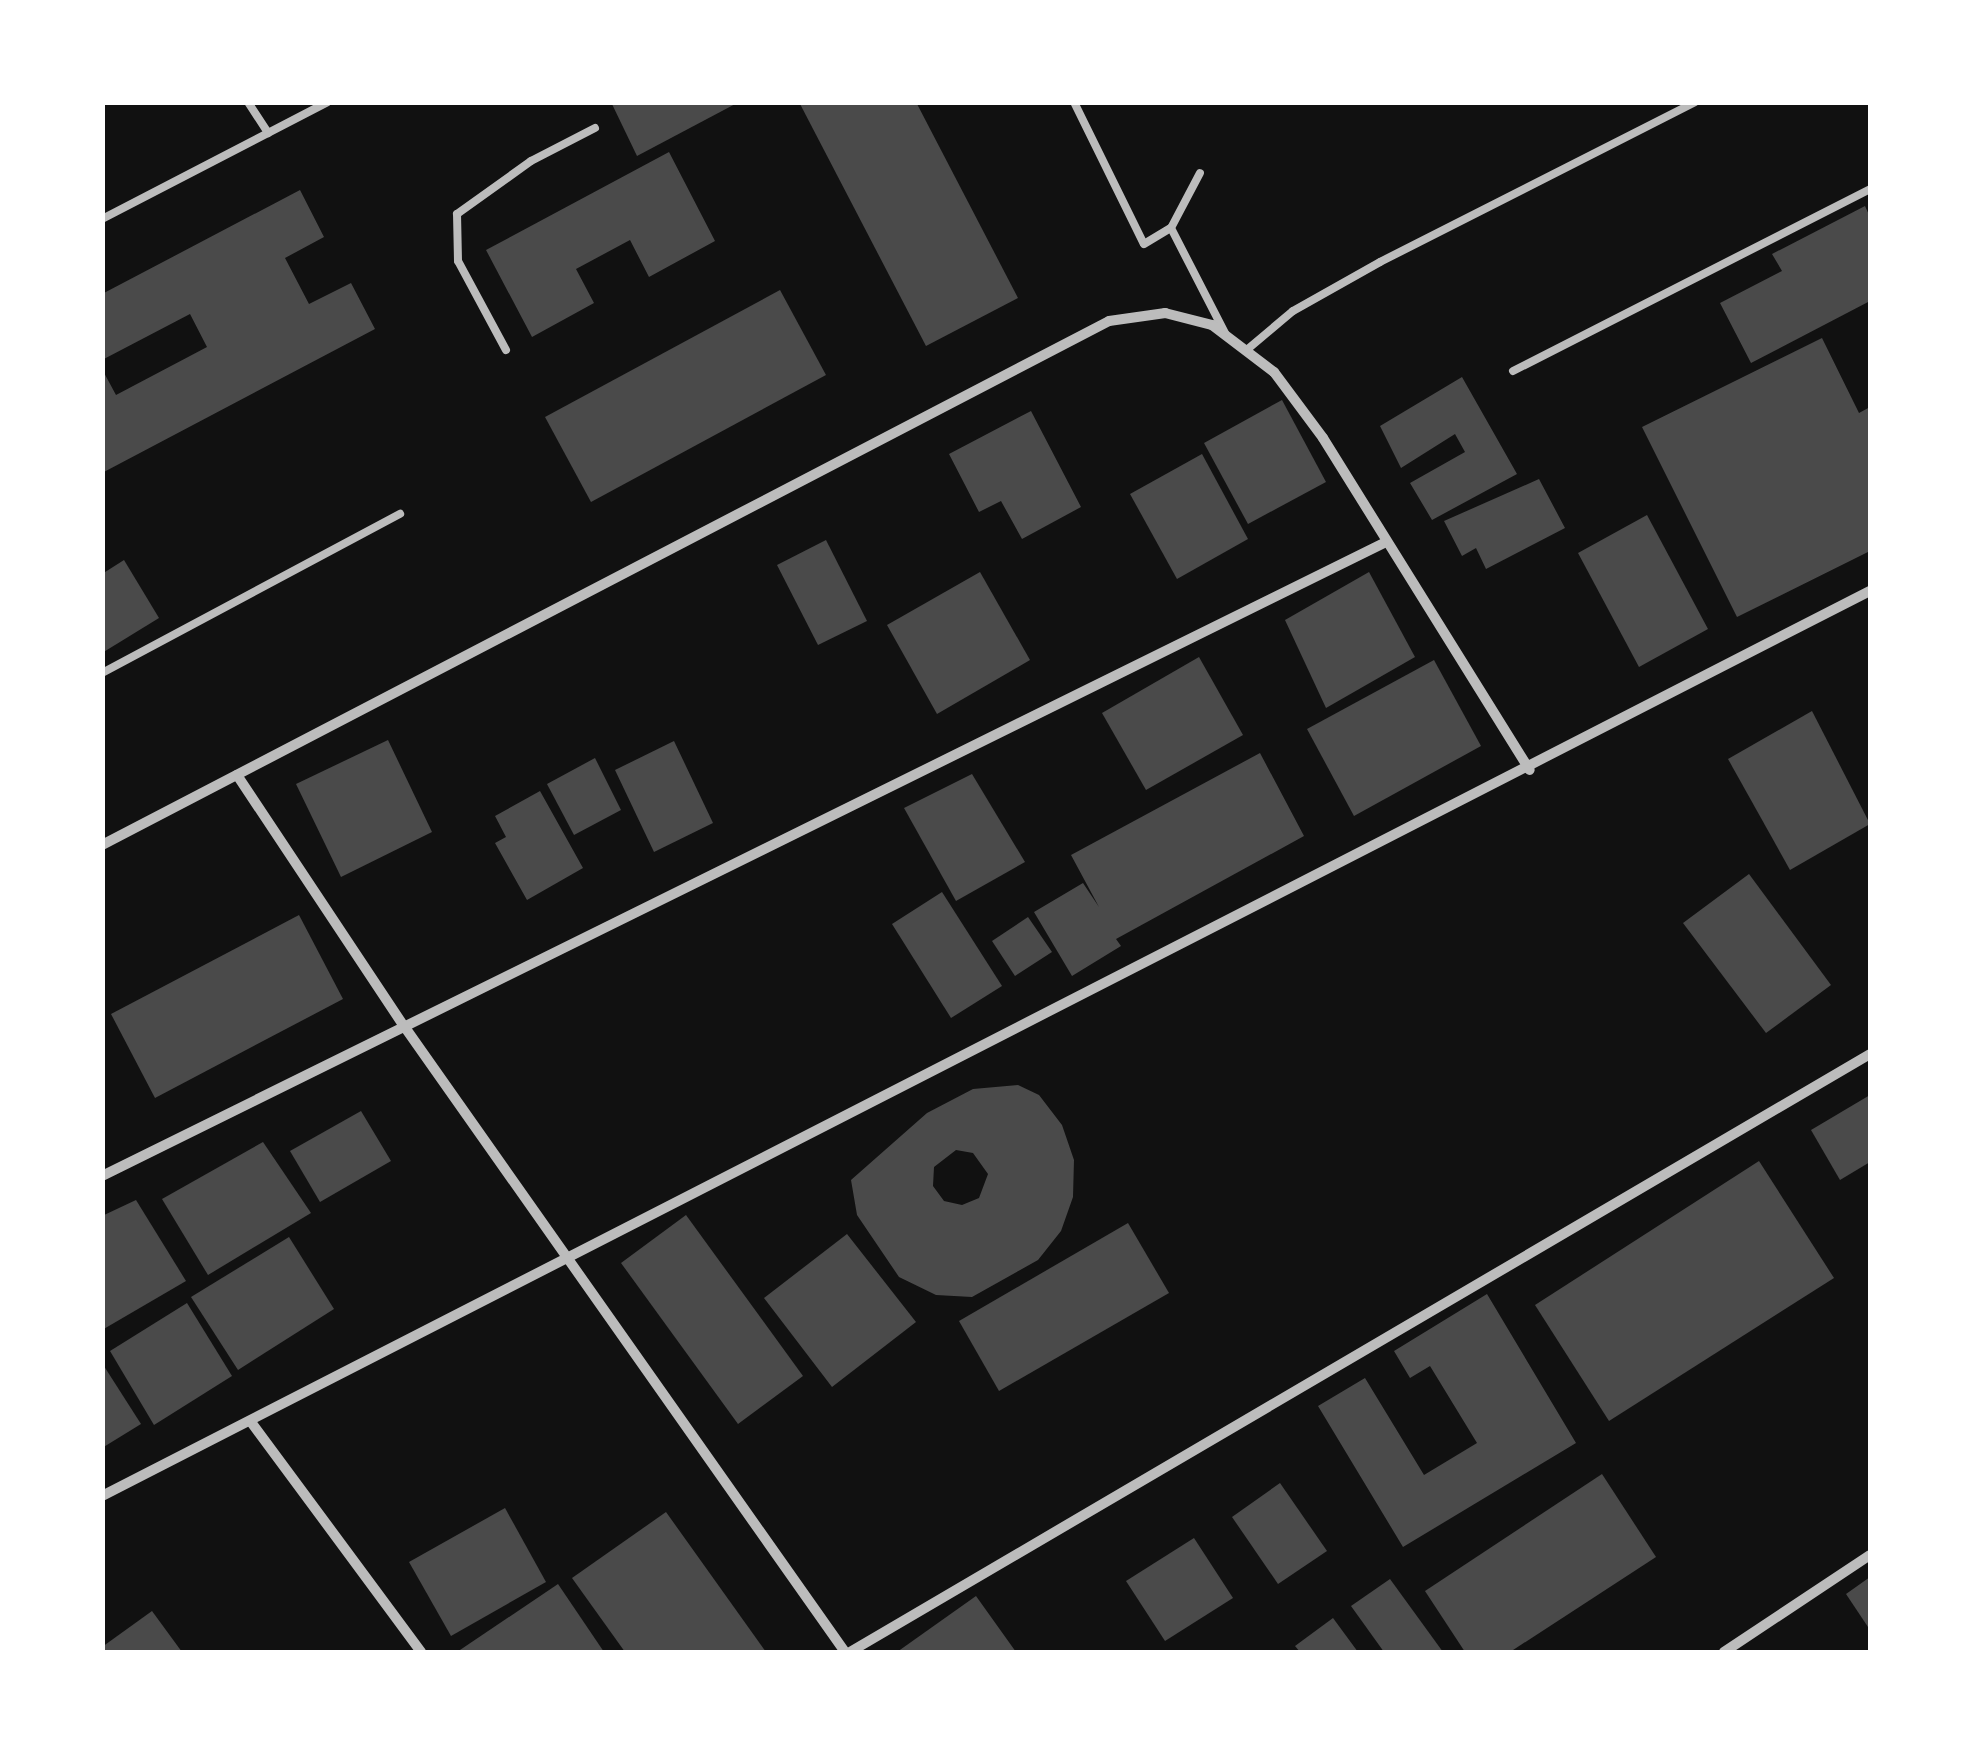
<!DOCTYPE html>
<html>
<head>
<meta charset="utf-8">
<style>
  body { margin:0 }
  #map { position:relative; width:1973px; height:1755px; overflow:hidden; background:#111; font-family:"Source Sans 3",sans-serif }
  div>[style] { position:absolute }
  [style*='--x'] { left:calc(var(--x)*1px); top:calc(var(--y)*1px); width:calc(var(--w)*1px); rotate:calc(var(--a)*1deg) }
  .building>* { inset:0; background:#4a4a4a }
  .service>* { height:8px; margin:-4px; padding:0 4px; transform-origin:4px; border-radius:4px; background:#bcbcbc }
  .minor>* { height:10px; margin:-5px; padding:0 5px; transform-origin:5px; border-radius:5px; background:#bcbcbc }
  span { translate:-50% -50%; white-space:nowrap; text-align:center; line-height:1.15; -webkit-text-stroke:8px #fff; paint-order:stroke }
  .frame { position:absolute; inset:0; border:105px solid #fff; pointer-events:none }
</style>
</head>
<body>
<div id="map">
  <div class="building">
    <div style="clip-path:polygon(611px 102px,739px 102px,637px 156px)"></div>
    <div style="clip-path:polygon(799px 102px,916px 102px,1018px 298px,926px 346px)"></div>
    <div style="clip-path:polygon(669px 152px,715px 241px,649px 277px,630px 240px,576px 269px,594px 303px,532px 337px,486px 250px)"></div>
    <div style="clip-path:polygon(300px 190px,324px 237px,285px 258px,309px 304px,351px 283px,375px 329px,102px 473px,102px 369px,116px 395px,207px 347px,190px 314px,102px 360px,102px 294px)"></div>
    <div style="clip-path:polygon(1865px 206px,1870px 217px,1870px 301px,1751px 363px,1720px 303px,1782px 271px,1772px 254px)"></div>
    <div style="clip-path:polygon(780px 290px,826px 375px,591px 502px,545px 417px)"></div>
    <div style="clip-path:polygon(1822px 338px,1859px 413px,1870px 407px,1870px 551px,1737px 617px,1642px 427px)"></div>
    <div style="clip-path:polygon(1462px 377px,1517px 474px,1432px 520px,1410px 483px,1465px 452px,1455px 434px,1401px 468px,1380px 426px)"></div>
    <div style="clip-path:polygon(1282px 400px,1326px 482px,1248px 524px,1204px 443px)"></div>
    <div style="clip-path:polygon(1031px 411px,1081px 507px,1022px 539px,1001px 501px,979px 512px,949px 454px)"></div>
    <div style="clip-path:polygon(1202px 454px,1248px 539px,1177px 579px,1130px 494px)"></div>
    <div style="clip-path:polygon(1539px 479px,1565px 528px,1486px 569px,1476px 548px,1462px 556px,1444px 521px)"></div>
    <div style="clip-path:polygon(1647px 515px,1708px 629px,1639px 667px,1578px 553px)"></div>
    <div style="clip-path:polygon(826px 540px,867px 621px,818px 645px,777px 565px)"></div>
    <div style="clip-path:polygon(124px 560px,159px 618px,102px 653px,102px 574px)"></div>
    <div style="clip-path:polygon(980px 572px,1030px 660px,937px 714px,887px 625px)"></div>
    <div style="clip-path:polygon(1369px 572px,1415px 657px,1326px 708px,1285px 620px)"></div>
    <div style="clip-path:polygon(1199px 657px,1243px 735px,1146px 790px,1102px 713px)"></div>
    <div style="clip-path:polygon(1434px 660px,1481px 746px,1354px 816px,1307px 729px)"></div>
    <div style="clip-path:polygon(1812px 711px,1870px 824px,1790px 870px,1728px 759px)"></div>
    <div style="clip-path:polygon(388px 740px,432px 832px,341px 877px,296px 784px)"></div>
    <div style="clip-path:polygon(674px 741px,713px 823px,654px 852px,615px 770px)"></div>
    <div style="clip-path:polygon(1260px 753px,1304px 836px,1116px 939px,1121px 946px,1072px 976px,1034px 912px,1083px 883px,1099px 907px,1071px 855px)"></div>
    <div style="clip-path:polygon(595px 758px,621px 810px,574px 835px,547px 784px)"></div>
    <div style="clip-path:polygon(972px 774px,1025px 862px,956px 901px,904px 808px)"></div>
    <div style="clip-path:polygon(540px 791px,583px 868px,527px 900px,495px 843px,506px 837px,495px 816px)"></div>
    <div style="clip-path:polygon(1749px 874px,1831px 985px,1766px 1033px,1683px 923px)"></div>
    <div style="clip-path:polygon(942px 892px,1002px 986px,951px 1018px,892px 924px)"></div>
    <div style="clip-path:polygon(299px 915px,343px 999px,155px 1098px,111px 1014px)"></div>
    <div style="clip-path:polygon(1028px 917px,1052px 952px,1015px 976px,992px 941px)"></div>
    <div style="clip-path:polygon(evenodd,1018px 1085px,1039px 1095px,1062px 1125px,1074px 1160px,1073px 1197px,1061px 1231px,1038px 1260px,972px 1297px,936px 1295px,899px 1277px,857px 1215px,851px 1180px,927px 1113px,973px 1089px,1018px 1085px,956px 1150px,973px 1153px,988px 1174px,979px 1198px,962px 1205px,944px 1201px,933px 1186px,934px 1167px,956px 1150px)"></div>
    <div style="clip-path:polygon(1870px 1095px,1870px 1162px,1840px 1180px,1811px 1130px)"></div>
    <div style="clip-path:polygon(361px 1111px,391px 1161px,320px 1202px,290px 1151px)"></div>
    <div style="clip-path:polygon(263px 1142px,311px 1213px,208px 1275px,162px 1199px)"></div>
    <div style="clip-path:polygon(1759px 1161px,1834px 1278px,1609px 1421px,1535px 1305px)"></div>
    <div style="clip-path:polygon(136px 1200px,186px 1281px,102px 1330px,102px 1216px)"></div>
    <div style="clip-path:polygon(686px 1215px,803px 1376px,738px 1424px,621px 1263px)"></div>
    <div style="clip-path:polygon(1128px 1223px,1169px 1293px,999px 1391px,959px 1321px)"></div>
    <div style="clip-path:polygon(847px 1234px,916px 1322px,832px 1387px,764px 1298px)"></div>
    <div style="clip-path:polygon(289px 1237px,334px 1309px,238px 1370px,191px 1297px)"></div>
    <div style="clip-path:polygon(1487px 1294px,1576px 1443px,1403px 1547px,1318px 1406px,1365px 1378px,1424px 1475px,1477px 1443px,1430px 1366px,1410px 1378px,1394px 1351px)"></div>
    <div style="clip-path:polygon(187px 1303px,232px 1376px,154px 1425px,110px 1351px)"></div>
    <div style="clip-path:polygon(102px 1363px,141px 1424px,102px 1448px)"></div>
    <div style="clip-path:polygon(1602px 1474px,1656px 1557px,1510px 1652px,1465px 1652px,1425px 1591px)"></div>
    <div style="clip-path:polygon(1280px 1483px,1327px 1551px,1278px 1584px,1232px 1517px)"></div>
    <div style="clip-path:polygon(505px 1508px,546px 1582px,451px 1636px,409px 1562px)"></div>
    <div style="clip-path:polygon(666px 1512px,766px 1652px,625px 1652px,572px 1578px)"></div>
    <div style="clip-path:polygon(1194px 1538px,1233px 1598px,1165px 1641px,1126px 1581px)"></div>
    <div style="clip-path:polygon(1870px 1577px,1870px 1630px,1846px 1594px)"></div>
    <div style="clip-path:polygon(1390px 1579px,1443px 1652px,1384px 1652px,1351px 1606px)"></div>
    <div style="clip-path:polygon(558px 1584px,604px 1652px,457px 1652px)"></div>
    <div style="clip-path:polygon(976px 1596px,1016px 1652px,897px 1652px)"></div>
    <div style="clip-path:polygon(152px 1611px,182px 1652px,102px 1652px,102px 1647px)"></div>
    <div style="clip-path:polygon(1333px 1618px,1358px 1652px,1300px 1652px,1295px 1646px)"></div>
  </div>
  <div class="service">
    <div style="--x:248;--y:102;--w:37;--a:57"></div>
    <div style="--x:1074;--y:102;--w:158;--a:63.8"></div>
    <div style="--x:1144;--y:244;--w:31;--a:-31"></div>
    <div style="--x:1171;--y:228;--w:62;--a:-62.2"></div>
    <div style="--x:102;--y:219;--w:254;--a:-27.4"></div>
    <div style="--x:1171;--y:228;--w:118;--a:62.8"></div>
    <div style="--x:1249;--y:348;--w:57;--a:-40.1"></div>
    <div style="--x:1293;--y:311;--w:100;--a:-29.4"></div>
    <div style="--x:1380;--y:262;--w:353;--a:-26.9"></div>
    <div style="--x:506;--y:350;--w:101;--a:-118.3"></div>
    <div style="--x:458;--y:261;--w:47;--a:-91.2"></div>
    <div style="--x:457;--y:214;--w:91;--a:-35.6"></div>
    <div style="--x:531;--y:161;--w:72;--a:-27.3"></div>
    <div style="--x:1513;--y:371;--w:401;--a:-27"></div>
    <div style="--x:102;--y:673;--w:338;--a:-28.1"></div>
  </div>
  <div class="minor">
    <div style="--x:237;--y:775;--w:301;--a:56.4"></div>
    <div style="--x:404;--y:1026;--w:766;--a:54.84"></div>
    <div style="--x:102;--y:845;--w:1135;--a:-27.49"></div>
    <div style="--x:1109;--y:321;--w:57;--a:-8.1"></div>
    <div style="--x:1165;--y:313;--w:49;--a:14.3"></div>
    <div style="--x:1212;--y:325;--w:78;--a:37.2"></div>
    <div style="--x:1274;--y:372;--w:82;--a:53.4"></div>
    <div style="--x:1323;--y:438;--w:391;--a:58.1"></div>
    <div style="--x:102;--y:1176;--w:1432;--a:-26.28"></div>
    <div style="--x:251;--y:1422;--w:286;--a:53.5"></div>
    <div style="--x:102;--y:1496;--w:1986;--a:-27.11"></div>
    <div style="--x:850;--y:1652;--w:1182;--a:-30.38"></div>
    <div style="--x:1724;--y:1652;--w:175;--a:-33.6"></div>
  </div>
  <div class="frame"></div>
</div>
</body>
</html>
